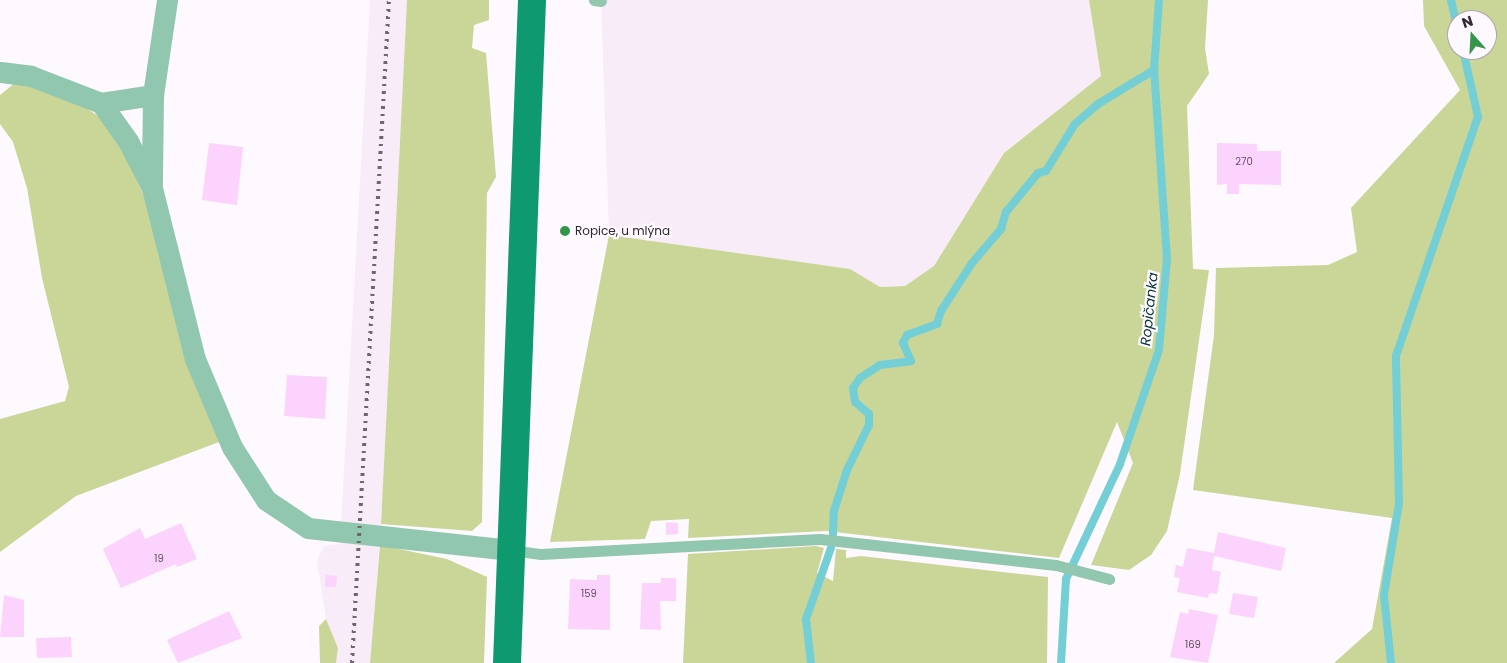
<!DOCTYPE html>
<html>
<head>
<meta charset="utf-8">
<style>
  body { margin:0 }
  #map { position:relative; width:1507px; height:663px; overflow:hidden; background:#fef9fe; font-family:Poppins,sans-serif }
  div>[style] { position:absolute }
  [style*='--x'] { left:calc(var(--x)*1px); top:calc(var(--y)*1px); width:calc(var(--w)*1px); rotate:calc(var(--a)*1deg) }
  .built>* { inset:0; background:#f7ecf7 }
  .green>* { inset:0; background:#cad697 }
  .stream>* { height:8px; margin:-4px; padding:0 4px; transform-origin:4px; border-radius:4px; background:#73ced5 }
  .building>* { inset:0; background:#fcd3fc }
  .lane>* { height:11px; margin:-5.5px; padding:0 5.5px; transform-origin:5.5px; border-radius:5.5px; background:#91c7af }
  .street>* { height:21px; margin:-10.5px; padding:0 10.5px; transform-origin:10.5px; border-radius:10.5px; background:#91c7af }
  .primary>* { height:28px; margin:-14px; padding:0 14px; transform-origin:14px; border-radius:14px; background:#0e996f }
  .rail>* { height:4px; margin-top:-2px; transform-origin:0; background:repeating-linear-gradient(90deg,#6d666d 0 2.5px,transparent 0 7.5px) }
  .dots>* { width:14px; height:14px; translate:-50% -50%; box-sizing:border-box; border:2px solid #fef9fe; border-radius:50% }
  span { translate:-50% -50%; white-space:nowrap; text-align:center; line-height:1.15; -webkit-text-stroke:4.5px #fef9fe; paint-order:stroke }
  .number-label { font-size:10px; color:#635263 }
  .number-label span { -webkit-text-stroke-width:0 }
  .poi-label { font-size:12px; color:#302730 }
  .left { translate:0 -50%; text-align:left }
  .water-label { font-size:14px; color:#09363a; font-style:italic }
  .north { position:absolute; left:1447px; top:10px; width:50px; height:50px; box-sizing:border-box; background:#fef9fe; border:1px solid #aca5ac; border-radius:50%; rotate:341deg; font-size:14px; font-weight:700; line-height:20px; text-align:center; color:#302730 }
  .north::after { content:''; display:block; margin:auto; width:18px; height:22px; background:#33964b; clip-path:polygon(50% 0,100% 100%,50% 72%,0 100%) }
</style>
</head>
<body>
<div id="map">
  <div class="built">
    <div style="clip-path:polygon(370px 0,407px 0,381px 524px,370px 663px,336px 663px,338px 648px,326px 619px,317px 561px,324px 546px,340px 544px)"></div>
    <div style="clip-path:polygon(601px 0,1089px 0,1101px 76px,1004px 153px,934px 266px,905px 286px,880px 287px,849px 269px,609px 235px)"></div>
  </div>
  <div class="green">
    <div style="clip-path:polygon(407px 0,489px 0,489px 20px,474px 25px,472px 48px,486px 53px,496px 177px,487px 193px,482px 522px,472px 531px,381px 524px)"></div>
    <div style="clip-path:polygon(1089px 0,1208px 0,1205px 48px,1209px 74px,1187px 106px,1193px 269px,1209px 270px,1180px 474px,1167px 531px,1151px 555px,1129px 570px,1091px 565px,1133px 463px,1117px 422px,1059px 558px,826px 531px,688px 538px,689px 519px,651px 521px,645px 539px,550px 542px,609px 235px,850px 269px,880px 287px,905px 286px,934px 266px,1004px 153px,1101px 76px)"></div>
    <div style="clip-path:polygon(evenodd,1423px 0,1507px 0,1507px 663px,1334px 663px,1372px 629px,1392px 518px,1193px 490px,1214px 335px,1216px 268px,1328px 265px,1357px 252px,1351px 208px,1460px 90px,1424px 26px,1423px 0,1457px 20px,1487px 20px,1487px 50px,1457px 50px,1457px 20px)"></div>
    <div style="clip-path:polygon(16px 82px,72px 99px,103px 119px,117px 137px,144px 196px,219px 442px,76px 496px,0 552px,0 419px,65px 401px,69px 387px,42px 278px,27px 188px,13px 142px,0 124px,0 95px)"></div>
    <div style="clip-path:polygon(380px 545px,447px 559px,487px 577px,484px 663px,370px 663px)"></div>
    <div style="clip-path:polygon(816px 546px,824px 548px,817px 573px,833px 581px,836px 549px,846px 550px,846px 558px,861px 556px,1048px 577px,1047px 663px,683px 663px,688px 554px)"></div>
    <div style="clip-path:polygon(326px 619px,338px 648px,336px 663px,320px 663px,319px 626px)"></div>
  </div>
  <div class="stream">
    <div style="--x:1451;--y:0;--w:26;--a:77"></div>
    <div style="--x:833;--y:534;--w:23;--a:-88"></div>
    <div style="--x:834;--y:511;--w:43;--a:-72.4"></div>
    <div style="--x:847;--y:470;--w:50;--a:-63.9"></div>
    <div style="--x:869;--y:425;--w:11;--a:-90"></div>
    <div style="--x:869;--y:414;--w:18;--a:-139"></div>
    <div style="--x:855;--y:402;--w:14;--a:-98"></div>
    <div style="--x:853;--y:388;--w:12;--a:-55"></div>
    <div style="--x:860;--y:378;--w:24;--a:-33"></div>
    <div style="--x:880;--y:365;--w:31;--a:-7"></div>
    <div style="--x:911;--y:361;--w:20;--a:-114"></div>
    <div style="--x:903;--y:343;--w:9;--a:-63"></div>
    <div style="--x:907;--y:335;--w:32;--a:-20"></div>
    <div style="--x:937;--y:324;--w:14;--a:-73"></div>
    <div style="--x:941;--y:311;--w:57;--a:-57.1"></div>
    <div style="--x:972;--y:263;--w:45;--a:-49.5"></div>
    <div style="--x:1001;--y:229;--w:18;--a:-74"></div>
    <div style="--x:1006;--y:212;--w:50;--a:-50.6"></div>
    <div style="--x:1038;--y:173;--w:8;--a:-14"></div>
    <div style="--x:1046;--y:171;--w:55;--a:-58.3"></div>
    <div style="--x:1075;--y:124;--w:30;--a:-41"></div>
    <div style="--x:1098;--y:104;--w:66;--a:-31.3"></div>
    <div style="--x:811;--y:663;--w:44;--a:-96.5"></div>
    <div style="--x:806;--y:619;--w:75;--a:-70.6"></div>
    <div style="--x:1061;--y:663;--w:84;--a:-86.6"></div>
    <div style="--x:1066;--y:579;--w:127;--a:-64.8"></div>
    <div style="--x:1120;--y:464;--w:120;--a:-71.1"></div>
    <div style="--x:1159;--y:350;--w:91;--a:-85"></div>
    <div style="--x:1167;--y:259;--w:189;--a:-93.9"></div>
    <div style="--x:1154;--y:70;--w:70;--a:-85.9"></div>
    <div style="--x:1391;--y:663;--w:68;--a:-95.9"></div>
    <div style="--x:1384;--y:595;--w:93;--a:-80.7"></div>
    <div style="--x:1399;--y:503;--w:147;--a:-91.2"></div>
    <div style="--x:1396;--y:356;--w:253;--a:-71.1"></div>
    <div style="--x:1478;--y:117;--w:69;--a:-102.6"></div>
  </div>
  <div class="building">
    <div style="clip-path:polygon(209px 143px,243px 147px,237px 205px,202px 200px)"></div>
    <div style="clip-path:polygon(1217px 143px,1257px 144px,1257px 151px,1281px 151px,1281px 185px,1239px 184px,1239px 194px,1227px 194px,1227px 184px,1217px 185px)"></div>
    <div style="clip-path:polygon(287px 375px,327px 377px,325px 419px,284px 416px)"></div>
    <div style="clip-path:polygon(666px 522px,678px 523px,678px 534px,666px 535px)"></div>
    <div style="clip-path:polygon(181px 523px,197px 559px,177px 567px,176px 564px,121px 588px,103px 549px,140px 528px,145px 539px)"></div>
    <div style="clip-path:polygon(1218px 532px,1286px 548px,1281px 571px,1214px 556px,1212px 570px,1221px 572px,1217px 594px,1209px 593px,1208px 598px,1177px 592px,1180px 578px,1174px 577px,1176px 565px,1183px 567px,1187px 548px,1214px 553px)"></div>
    <div style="clip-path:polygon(326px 575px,337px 576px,336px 587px,325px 587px)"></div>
    <div style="clip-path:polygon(597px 575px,610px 575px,610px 630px,568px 629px,570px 579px,597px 580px)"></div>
    <div style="clip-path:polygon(661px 578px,676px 578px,676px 601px,660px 601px,661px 630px,640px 629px,642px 583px,661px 583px)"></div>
    <div style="clip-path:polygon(1233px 593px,1258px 597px,1254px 618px,1229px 614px)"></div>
    <div style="clip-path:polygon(4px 595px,24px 600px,24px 637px,0 637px)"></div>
    <div style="clip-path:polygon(1189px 609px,1218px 615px,1208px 663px,1170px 657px,1180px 612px,1188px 614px)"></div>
    <div style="clip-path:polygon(229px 611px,242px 638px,178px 663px,167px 640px)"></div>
    <div style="clip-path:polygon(71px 637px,72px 657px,37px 658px,36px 638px)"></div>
  </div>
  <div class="lane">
    <div style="--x:594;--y:0;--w:7;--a:8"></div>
    <div style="--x:511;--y:550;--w:30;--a:8"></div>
    <div style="--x:541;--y:554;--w:279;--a:-3.1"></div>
    <div style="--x:820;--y:539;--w:237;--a:6.3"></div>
    <div style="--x:1056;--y:565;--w:55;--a:14.8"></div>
  </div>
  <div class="street">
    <div style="--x:0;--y:72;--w:31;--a:7"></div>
    <div style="--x:31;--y:76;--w:75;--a:21.1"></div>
    <div style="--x:101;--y:103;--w:47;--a:54.6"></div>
    <div style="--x:128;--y:141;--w:53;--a:62.9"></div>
    <div style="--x:152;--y:188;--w:176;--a:75.9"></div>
    <div style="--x:195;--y:359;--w:95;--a:67.2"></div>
    <div style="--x:232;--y:447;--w:63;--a:57.3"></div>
    <div style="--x:266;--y:500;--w:50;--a:33.7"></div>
    <div style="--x:308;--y:528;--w:204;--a:6.2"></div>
    <div style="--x:153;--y:95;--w:96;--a:-81.6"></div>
    <div style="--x:101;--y:103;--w:53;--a:-8.7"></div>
    <div style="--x:153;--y:95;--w:88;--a:90.7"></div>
  </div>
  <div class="primary">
    <div style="--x:507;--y:663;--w:663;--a:-87.84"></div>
  </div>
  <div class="rail">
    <div style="--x:352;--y:663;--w:664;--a:-86.81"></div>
  </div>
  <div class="dots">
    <div style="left:565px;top:231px;background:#33964b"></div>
  </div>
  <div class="number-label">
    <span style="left:1244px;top:162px">270</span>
    <span style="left:159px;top:559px">19</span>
    <span style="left:589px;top:594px">159</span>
    <span style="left:1193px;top:645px">169</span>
  </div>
  <div class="poi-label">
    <span class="left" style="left:575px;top:231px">Ropice, u mlýna</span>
  </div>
  <div class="water-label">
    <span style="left:1149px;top:309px;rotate:-84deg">Ropičanka</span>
  </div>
  <div class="north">N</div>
</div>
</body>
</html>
